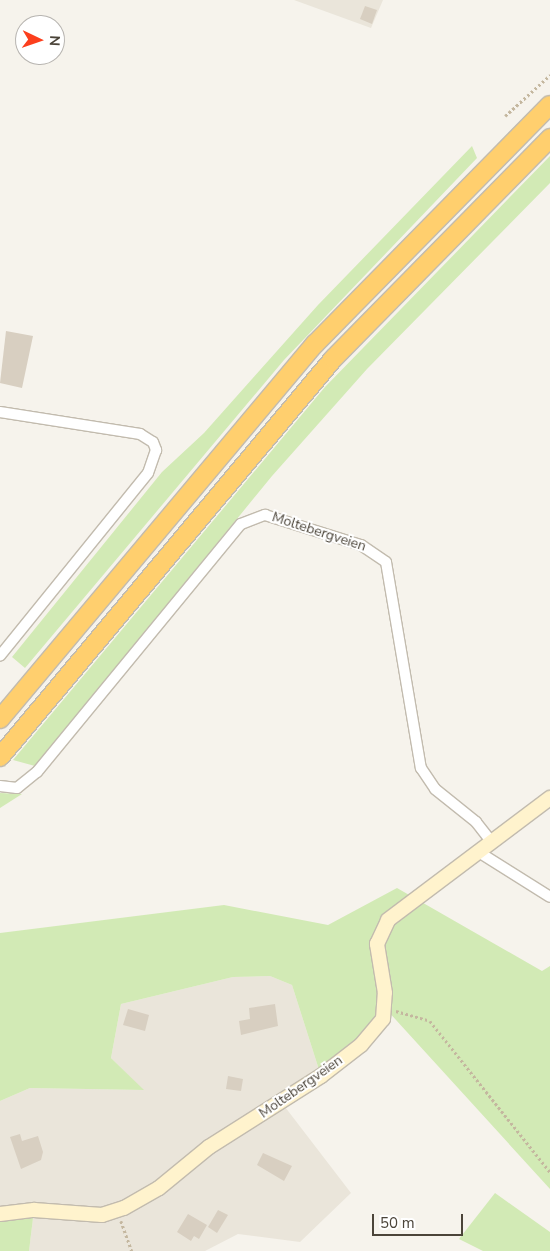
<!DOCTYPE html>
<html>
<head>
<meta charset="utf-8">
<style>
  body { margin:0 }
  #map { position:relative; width:550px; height:1251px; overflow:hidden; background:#f6f3ec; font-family:"Nunito Sans",sans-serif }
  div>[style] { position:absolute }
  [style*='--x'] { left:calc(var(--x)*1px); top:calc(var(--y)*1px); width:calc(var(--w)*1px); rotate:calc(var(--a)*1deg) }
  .residential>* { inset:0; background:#eae5da }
  .green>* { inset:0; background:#d2eab5 }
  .building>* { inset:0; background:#d8cfc1 }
  .path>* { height:2.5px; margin-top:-1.25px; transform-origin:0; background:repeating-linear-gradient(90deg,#c4b79f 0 2.5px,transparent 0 5px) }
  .roads { filter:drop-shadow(1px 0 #c2bbae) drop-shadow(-1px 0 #c2bbae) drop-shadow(0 1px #c2bbae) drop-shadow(0 -1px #c2bbae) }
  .minor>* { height:10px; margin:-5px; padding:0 5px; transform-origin:5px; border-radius:5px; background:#fff }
  .secondary>* { height:14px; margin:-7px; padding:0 7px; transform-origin:7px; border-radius:7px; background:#fff3cd }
  .motorway>* { height:18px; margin:-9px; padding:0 9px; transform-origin:9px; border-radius:9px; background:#ffcf6e }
  span { translate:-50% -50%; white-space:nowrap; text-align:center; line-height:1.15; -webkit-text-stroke:4px #fff; paint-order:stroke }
  .street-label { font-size:14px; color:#4b4439 }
  .north { position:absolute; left:15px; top:15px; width:50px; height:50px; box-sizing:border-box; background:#fff; border:1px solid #b7b4b0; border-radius:50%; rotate:93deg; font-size:14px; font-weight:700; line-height:20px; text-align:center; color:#4b4439 }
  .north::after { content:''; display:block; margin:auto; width:18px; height:22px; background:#fc3f1d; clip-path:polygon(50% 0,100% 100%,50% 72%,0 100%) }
  .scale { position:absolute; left:372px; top:1214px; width:91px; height:22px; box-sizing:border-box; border:2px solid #4b4439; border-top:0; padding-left:6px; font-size:15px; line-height:18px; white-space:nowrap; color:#4b4439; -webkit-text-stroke:4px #fff; paint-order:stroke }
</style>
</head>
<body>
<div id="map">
  <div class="residential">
    <div style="clip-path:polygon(294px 0,383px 0,371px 28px)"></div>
    <div style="clip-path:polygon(270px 976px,292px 985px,321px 1076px,282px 1103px,351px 1193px,300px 1242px,238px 1234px,205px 1251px,29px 1251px,34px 1210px,0 1214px,0 1101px,30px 1088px,143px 1090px,111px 1058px,121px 1004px,233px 977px)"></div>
  </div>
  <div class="green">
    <div style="clip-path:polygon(472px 146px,477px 158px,284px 360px,25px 668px,12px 657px,162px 472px,204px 433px,318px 305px)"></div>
    <div style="clip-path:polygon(550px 156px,550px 183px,367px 369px,272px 476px,35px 766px,13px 760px,325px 387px)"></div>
    <div style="clip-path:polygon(0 793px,22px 794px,0 808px)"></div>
    <div style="clip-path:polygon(397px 888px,542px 971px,550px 966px,550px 1189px,386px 1009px,383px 1019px,321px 1076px,292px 985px,270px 976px,233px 977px,121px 1004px,111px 1058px,144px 1090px,30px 1088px,0 1101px,0 933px,224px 905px,328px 925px)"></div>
    <div style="clip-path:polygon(495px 1193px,550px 1232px,550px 1251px,483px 1251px,459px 1239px)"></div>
    <div style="clip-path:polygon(34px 1210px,29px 1251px,0 1251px,0 1214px)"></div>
  </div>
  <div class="building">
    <div style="clip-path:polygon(365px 6px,377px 10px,372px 24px,360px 19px)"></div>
    <div style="clip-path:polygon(6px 331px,33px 336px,22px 388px,0 383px)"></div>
    <div style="clip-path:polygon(275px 1004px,278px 1026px,241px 1035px,239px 1021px,250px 1019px,249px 1008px)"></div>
    <div style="clip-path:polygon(128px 1009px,149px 1015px,145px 1031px,123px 1025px)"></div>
    <div style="clip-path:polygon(228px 1076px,243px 1079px,241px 1091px,226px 1089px)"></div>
    <div style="clip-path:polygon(20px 1134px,22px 1141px,38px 1136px,43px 1152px,41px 1160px,21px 1169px,10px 1137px)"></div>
    <div style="clip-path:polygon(263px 1153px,292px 1166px,284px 1181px,257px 1165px)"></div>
    <div style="clip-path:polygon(218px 1210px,228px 1215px,217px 1233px,208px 1227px)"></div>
    <div style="clip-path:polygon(188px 1214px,207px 1225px,199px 1239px,194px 1236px,191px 1241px,177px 1232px)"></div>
  </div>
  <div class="path">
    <div style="--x:505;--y:116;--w:61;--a:-42.3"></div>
    <div style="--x:396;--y:1011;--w:35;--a:16"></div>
    <div style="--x:430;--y:1021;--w:193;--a:51.5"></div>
    <div style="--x:121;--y:1221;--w:32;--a:70"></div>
  </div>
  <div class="roads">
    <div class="minor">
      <div style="--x:0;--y:412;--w:142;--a:8.9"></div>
      <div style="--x:140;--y:434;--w:15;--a:32"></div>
      <div style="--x:153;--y:442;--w:9;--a:69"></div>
      <div style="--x:156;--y:450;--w:24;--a:109"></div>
      <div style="--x:148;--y:473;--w:235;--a:129"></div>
      <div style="--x:0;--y:786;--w:17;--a:7"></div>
      <div style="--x:17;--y:788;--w:26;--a:-39"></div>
      <div style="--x:37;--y:772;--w:321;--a:-50.6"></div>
      <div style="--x:241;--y:524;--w:26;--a:-21"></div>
      <div style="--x:265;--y:515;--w:101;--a:17.4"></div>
      <div style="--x:361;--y:545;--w:30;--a:34"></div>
      <div style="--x:386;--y:562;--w:209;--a:80.4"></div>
      <div style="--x:421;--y:768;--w:25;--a:56"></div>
      <div style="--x:435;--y:789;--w:53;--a:38.8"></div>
      <div style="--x:476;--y:822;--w:24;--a:52"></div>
      <div style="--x:477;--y:851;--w:86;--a:32.2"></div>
    </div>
    <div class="secondary">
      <div style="--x:0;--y:1214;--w:34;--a:-7"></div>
      <div style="--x:34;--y:1210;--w:68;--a:4.2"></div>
      <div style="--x:102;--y:1215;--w:23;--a:-18"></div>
      <div style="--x:124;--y:1208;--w:40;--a:-29.7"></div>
      <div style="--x:159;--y:1188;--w:65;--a:-39.4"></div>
      <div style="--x:209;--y:1147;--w:133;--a:-32.4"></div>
      <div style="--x:321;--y:1076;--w:51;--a:-37.8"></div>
      <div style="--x:361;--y:1045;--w:34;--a:-50"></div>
      <div style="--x:383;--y:1019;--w:26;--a:-86"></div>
      <div style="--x:385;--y:993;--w:50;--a:-99.3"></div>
      <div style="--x:377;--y:944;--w:26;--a:-65"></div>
      <div style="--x:388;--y:920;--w:203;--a:-37"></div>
    </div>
    <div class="motorway">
      <div style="--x:0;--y:719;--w:490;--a:-50"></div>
      <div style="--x:315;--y:344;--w:335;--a:-45.5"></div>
      <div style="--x:0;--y:757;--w:519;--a:-50.08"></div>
      <div style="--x:333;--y:359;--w:310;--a:-45.5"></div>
    </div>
  </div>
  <div class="street-label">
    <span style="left:319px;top:532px;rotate:18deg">Moltebergveien</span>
    <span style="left:301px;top:1087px;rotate:-35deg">Moltebergveien</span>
  </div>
  <div class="north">N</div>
  <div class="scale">50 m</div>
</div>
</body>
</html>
